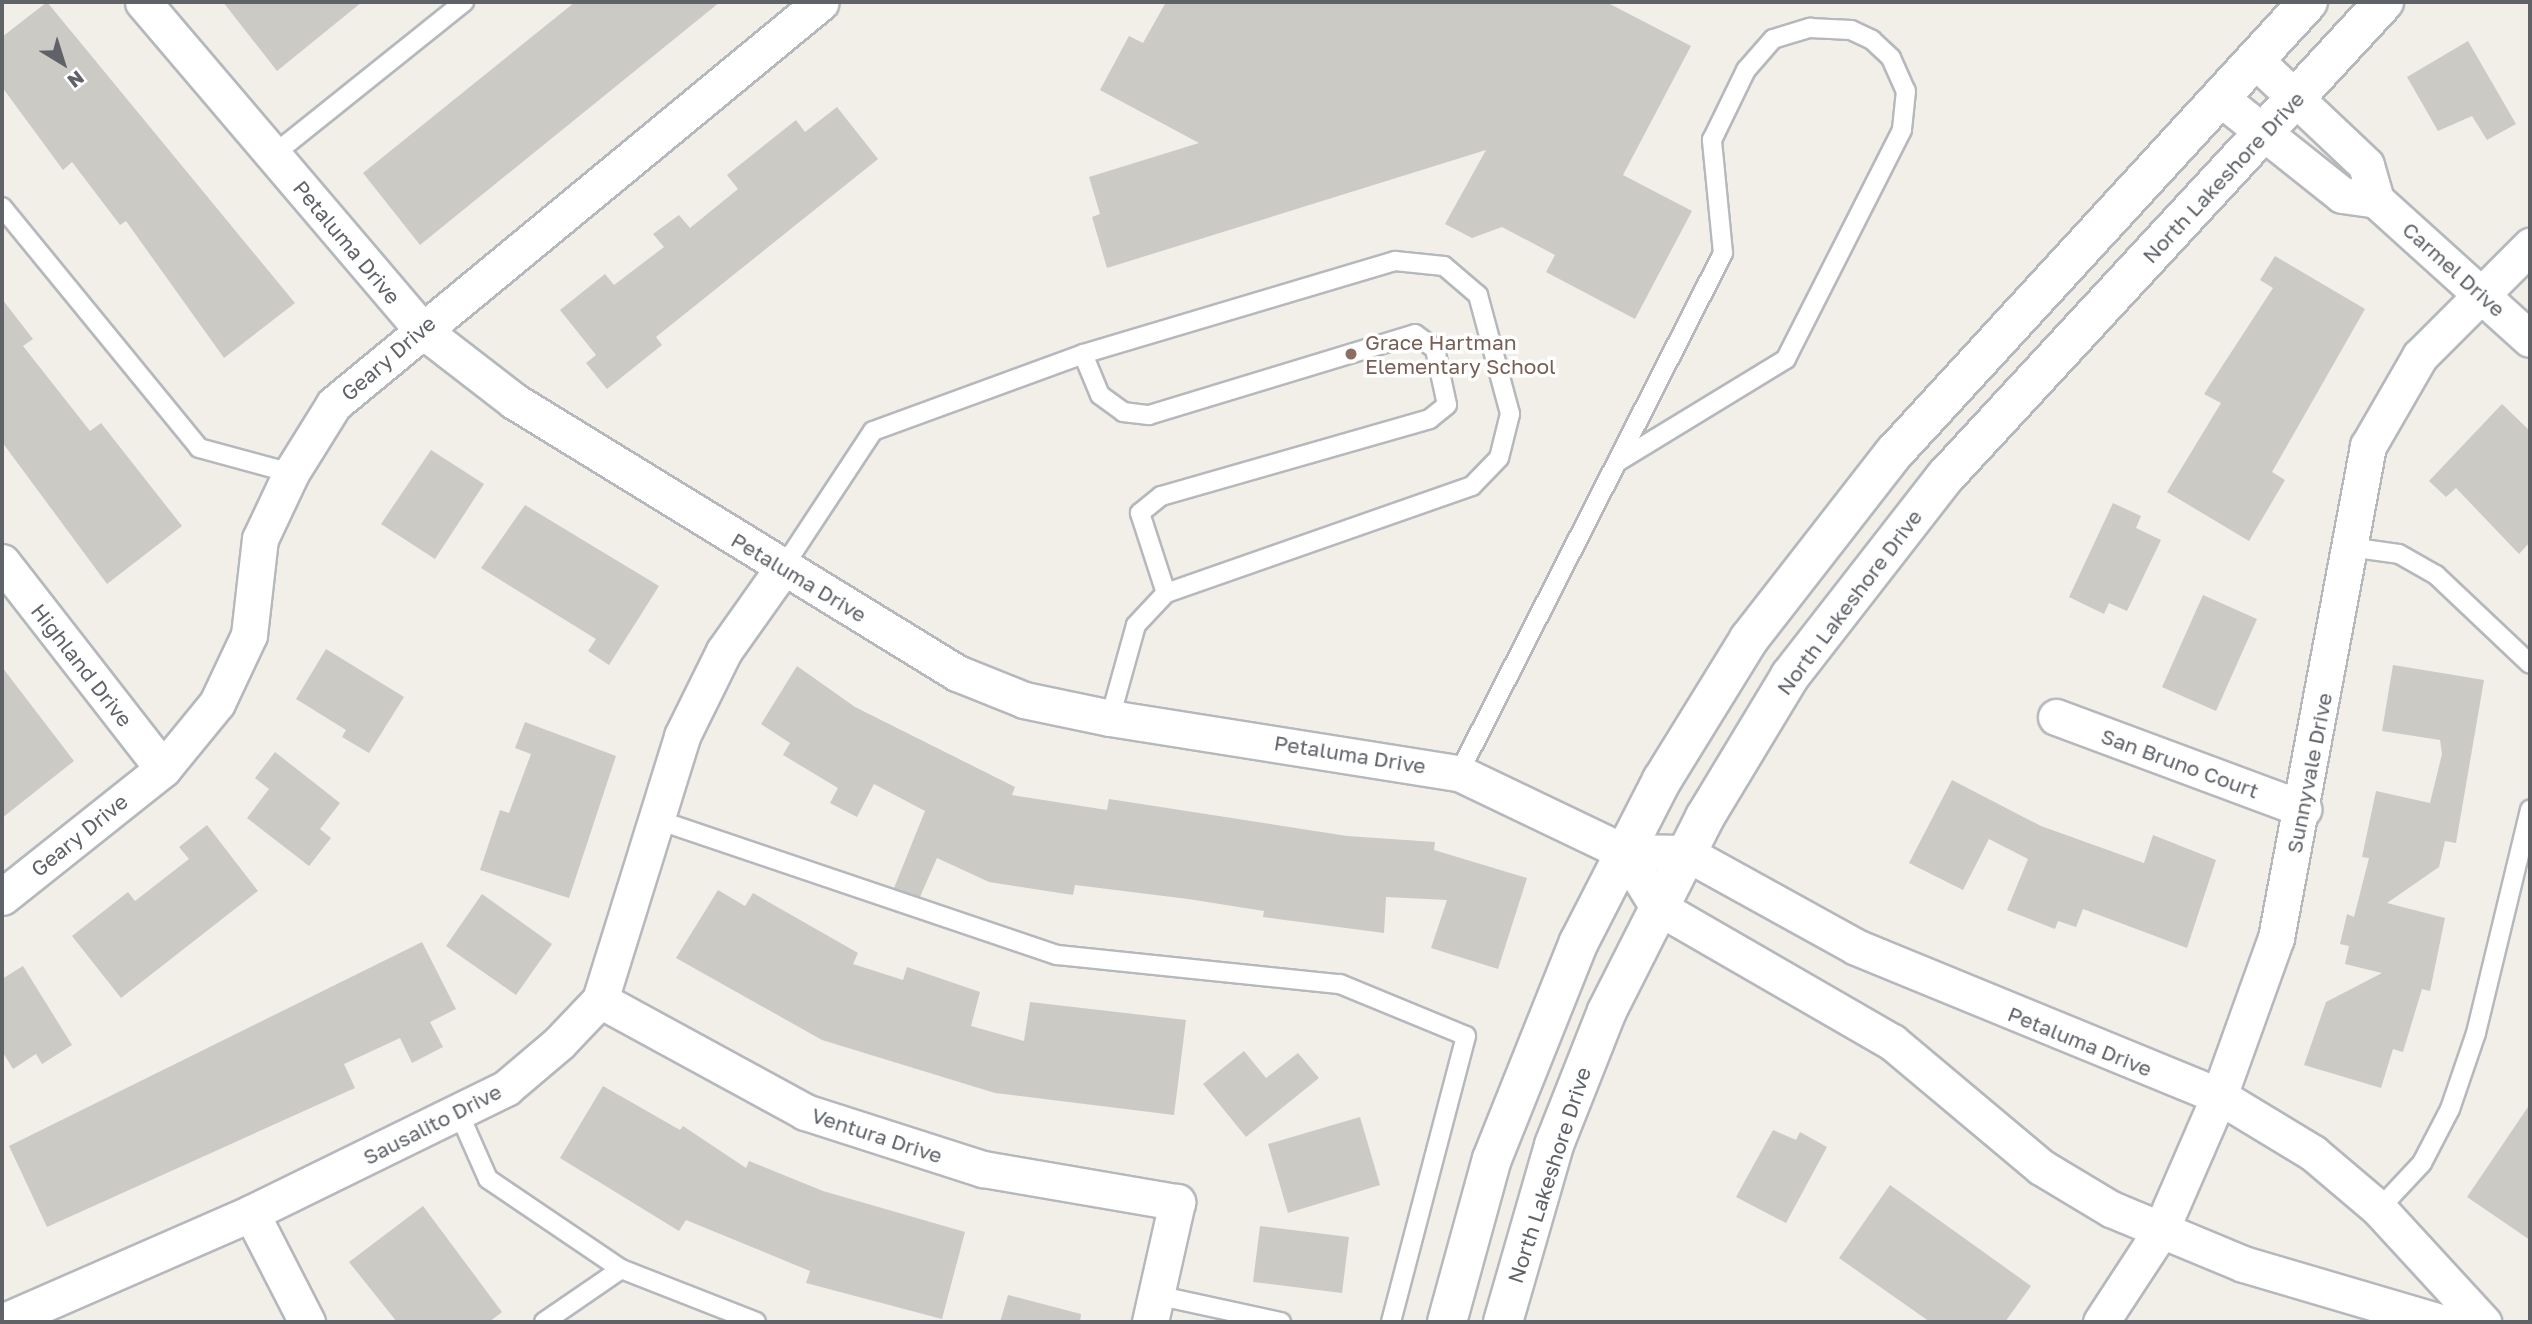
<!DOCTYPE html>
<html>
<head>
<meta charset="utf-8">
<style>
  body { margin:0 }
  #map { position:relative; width:2532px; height:1324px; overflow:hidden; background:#f1efe8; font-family:"Golos Text",sans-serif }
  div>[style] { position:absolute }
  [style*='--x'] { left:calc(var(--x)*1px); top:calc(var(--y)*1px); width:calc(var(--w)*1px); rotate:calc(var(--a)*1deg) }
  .building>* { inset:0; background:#cccac5 }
  .roads { filter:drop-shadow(2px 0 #b5b8bc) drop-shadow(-2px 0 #b5b8bc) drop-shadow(0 2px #b5b8bc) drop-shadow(0 -2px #b5b8bc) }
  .lane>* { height:18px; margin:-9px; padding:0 9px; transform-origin:9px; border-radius:9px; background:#fff }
  .street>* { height:35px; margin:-17.5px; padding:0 17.5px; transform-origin:17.5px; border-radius:17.5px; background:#fff }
  .secondary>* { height:38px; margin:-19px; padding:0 19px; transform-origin:19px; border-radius:19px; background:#fff }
  .dots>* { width:19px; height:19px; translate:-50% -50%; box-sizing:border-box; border:4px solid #fff; border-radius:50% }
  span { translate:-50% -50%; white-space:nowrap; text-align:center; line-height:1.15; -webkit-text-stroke:7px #fff; paint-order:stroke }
  .street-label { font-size:21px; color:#5f6368 }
  .education-label { font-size:21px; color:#785e54 }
  .left { translate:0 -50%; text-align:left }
  .frame { position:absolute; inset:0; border:4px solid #5f6368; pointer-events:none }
  .north { position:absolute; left:28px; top:28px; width:70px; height:70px; -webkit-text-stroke:5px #fff; paint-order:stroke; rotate:142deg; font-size:19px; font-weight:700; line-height:28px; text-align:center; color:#5f6368 }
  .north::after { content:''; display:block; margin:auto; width:24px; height:32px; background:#5f6368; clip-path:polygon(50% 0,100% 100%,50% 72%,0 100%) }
</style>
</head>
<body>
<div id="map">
  <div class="building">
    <div style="clip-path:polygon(47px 2px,295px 303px,224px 358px,126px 221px,120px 225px,72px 162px,63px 170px,2px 87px,2px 37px)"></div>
    <div style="clip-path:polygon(223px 2px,362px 2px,277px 71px)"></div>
    <div style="clip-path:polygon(575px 2px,720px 2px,420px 245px,363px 173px)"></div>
    <div style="clip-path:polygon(1166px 2px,1606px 2px,1691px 46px,1623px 175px,1692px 211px,1635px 319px,1546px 272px,1555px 255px,1502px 227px,1472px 238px,1445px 224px,1486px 150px,1107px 268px,1092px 217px,1100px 214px,1089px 177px,1199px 143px,1100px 90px,1129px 36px,1143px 43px)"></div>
    <div style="clip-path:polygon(2468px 41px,2516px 124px,2487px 140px,2472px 116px,2438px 131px,2407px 77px)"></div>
    <div style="clip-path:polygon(837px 107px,878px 159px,656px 337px,662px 345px,607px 389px,586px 363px,596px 355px,560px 310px,605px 274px,614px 285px,664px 247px,653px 234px,679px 215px,690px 228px,738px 189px,727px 175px,796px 120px,805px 132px)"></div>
    <div style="clip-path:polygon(2275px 256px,2365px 309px,2272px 472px,2285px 480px,2249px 541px,2167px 492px,2221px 403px,2204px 394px,2273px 288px,2260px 280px)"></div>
    <div style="clip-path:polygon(2px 299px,33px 339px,23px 346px,90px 431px,101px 423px,182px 526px,107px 584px,2px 442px)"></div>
    <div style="clip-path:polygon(2502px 404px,2530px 431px,2530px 542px,2519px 554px,2456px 488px,2446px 497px,2429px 481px)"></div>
    <div style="clip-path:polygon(431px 450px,484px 484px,435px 559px,381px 524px)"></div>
    <div style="clip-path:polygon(2113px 503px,2141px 516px,2136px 528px,2161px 540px,2127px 611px,2109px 603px,2104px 614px,2069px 597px)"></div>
    <div style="clip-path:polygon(525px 505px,659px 586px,609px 665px,588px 651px,596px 639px,481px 568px)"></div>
    <div style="clip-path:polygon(2203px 595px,2257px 619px,2216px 711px,2162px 687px)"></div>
    <div style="clip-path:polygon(326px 649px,404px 697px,369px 753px,342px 737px,346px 730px,296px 699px)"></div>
    <div style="clip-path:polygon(2393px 665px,2484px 680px,2456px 843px,2445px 841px,2439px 867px,2387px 903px,2445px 918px,2430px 991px,2422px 989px,2403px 1052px,2393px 1049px,2381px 1088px,2304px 1065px,2326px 1002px,2382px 973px,2345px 964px,2349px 946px,2340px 944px,2347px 914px,2354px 917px,2369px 858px,2362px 857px,2376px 791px,2430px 803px,2442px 754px,2440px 740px,2382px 731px)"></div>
    <div style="clip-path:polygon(797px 666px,855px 707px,1015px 787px,1012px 795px,1107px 810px,1109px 799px,1347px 836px,1435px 842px,1434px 850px,1527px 878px,1498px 969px,1431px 948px,1447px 900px,1386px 897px,1384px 933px,1263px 917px,1264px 911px,1188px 899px,1075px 885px,1073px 895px,989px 882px,937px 858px,920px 897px,894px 888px,925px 811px,874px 784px,857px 817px,830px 803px,838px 788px,783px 755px,790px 743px,761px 724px)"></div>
    <div style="clip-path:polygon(2px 667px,74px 761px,2px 818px)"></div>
    <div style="clip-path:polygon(525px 722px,616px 756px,569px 898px,480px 870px,500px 810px,509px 813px,531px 754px,515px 748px)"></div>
    <div style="clip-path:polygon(275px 752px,340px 803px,320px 829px,331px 838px,309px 866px,247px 818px,269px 789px,255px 778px)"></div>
    <div style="clip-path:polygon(1952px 780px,2041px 826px,2144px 863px,2153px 835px,2216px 860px,2187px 948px,2083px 909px,2076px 927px,2058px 921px,2055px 929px,2007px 910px,2028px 859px,1989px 839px,1963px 890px,1909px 863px)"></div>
    <div style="clip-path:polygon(207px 825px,258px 891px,121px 998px,72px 936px,128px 892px,135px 901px,189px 859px,179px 847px)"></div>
    <div style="clip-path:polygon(718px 890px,745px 906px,753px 893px,858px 953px,853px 964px,903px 980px,907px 967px,980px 992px,971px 1026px,1024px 1041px,1030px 1002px,1186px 1020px,1174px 1115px,995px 1093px,822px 1040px,676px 958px)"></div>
    <div style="clip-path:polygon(482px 894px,552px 944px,516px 995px,446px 946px)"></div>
    <div style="clip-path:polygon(422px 942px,456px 1009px,430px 1022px,443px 1047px,412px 1063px,400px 1038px,344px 1064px,355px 1088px,47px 1227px,9px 1146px)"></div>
    <div style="clip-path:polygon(23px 966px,72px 1045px,42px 1064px,36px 1054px,13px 1069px,2px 1051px,2px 979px)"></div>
    <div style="clip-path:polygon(1244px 1051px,1266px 1078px,1298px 1053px,1319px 1078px,1246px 1137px,1203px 1084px)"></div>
    <div style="clip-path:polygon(603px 1086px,680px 1130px,683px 1126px,746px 1168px,749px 1161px,823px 1191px,965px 1232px,942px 1319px,806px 1283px,810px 1271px,686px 1220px,679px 1231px,560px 1158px)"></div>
    <div style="clip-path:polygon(2530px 1104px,2530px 1240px,2467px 1197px)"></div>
    <div style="clip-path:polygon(1360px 1117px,1380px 1185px,1288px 1213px,1268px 1144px)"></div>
    <div style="clip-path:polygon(1773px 1130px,1796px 1140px,1800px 1132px,1827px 1147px,1786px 1223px,1736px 1197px)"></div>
    <div style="clip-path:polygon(1890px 1185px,2031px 1286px,2005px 1322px,1930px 1322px,1839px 1258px)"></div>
    <div style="clip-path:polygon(423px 1206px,502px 1312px,489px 1322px,397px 1322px,349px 1262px)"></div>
    <div style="clip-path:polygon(1260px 1226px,1349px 1237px,1342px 1293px,1253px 1282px)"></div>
    <div style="clip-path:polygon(1008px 1295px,1081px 1314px,1080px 1322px,1000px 1322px)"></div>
  </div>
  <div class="roads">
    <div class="lane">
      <div style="--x:273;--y:155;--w:245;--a:-38.7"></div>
      <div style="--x:2;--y:207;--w:311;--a:50.7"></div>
      <div style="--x:199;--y:448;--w:95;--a:15.2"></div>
      <div style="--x:1083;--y:354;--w:44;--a:67.5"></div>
      <div style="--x:1100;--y:395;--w:29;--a:36"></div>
      <div style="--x:1123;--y:412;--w:26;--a:7"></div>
      <div style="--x:1149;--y:415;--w:278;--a:-16.9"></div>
      <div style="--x:1415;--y:334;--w:25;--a:37"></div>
      <div style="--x:1435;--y:349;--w:57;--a:77.9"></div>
      <div style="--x:1447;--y:405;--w:22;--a:141"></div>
      <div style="--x:1430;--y:419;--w:280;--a:164"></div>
      <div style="--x:1161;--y:496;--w:27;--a:141"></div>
      <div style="--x:1140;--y:513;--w:84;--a:72"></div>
      <div style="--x:2349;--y:547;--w:50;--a:8"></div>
      <div style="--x:2399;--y:554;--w:43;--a:29.6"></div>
      <div style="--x:2436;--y:575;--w:129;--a:43.4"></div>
      <div style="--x:782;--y:569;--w:165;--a:-56.6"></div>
      <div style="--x:873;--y:431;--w:224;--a:-20.1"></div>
      <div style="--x:1083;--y:354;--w:326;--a:-16.6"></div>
      <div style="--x:1395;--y:261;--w:49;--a:5.8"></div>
      <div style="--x:1444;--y:266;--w:45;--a:40.5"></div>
      <div style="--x:1478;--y:295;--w:123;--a:74.9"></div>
      <div style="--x:1510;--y:414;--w:45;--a:104"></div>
      <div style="--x:1499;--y:458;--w:39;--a:134"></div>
      <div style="--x:1472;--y:486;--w:324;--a:160.7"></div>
      <div style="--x:1166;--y:593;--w:44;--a:133.2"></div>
      <div style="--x:1136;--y:625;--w:97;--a:105.6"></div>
      <div style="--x:1459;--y:773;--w:583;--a:-63.08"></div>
      <div style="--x:1723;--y:253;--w:114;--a:-95.6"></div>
      <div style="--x:1712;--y:140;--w:78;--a:-64.1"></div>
      <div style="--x:1746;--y:70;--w:41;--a:-48.9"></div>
      <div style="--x:1773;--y:39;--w:39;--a:-17"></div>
      <div style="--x:1810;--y:28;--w:41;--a:2.8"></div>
      <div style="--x:1851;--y:30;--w:23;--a:25"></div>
      <div style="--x:1872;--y:40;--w:26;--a:43"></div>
      <div style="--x:1891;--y:58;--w:36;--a:66"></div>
      <div style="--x:1906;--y:91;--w:39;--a:96"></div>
      <div style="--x:1902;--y:130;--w:257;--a:116.9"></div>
      <div style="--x:1786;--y:359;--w:196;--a:148.6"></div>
      <div style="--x:658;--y:820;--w:421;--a:18.7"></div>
      <div style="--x:1057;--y:955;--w:284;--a:5.9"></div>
      <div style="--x:1340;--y:984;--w:136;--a:22.4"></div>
      <div style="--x:1466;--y:1036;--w:296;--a:104.7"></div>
      <div style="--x:458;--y:1111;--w:74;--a:66.2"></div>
      <div style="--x:488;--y:1179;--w:161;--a:34.1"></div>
      <div style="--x:2379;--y:1209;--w:63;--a:-46.9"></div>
      <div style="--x:2422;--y:1163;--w:61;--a:-62.6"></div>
      <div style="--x:2450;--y:1109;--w:80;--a:-71.1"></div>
      <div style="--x:2476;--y:1033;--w:230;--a:-76.4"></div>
      <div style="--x:1156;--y:1295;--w:128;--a:12.2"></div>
      <div style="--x:544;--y:1322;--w:93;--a:-34.5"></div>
      <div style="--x:621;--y:1269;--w:145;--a:21.4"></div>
    </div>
    <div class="street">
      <div style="--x:143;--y:2;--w:429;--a:49.6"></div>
      <div style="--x:421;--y:329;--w:118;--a:37.7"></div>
      <div style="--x:514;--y:401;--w:520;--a:31.55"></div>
      <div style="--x:957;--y:673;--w:72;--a:21.9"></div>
      <div style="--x:1024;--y:700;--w:88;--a:11.8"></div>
      <div style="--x:1110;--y:718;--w:353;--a:9"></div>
      <div style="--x:1459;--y:773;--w:183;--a:25.6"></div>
      <div style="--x:1624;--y:852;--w:62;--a:0.9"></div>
      <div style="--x:1686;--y:853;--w:194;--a:28.9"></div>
      <div style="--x:1856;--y:947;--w:392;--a:22.3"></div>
      <div style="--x:2219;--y:1096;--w:110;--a:31.2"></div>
      <div style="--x:2313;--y:1153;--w:87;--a:40.3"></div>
      <div style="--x:2379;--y:1209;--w:154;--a:47.4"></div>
      <div style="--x:2254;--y:59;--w:154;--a:43.4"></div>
      <div style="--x:2366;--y:165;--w:36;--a:74"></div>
      <div style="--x:2376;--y:200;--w:207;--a:42.1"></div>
      <div style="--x:2219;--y:97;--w:157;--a:38.5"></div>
      <div style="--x:2342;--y:195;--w:34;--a:8"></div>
      <div style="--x:2;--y:562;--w:262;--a:52.1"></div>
      <div style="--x:2056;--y:717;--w:264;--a:20.4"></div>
      <div style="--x:1624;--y:852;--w:65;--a:58.3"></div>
      <div style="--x:1658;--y:907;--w:270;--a:30"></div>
      <div style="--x:1892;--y:1042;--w:194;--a:40"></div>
      <div style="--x:2041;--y:1167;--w:82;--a:31"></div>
      <div style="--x:2111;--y:1209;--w:143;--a:22.6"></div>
      <div style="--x:2243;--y:1264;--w:205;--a:16.4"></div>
      <div style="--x:2;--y:897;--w:206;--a:-38.5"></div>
      <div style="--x:163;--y:769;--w:85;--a:-50.7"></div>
      <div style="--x:217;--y:703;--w:75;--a:-64.8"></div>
      <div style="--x:249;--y:635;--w:97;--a:-83.5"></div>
      <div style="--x:260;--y:539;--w:73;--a:-64.8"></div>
      <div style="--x:291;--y:473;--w:81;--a:-58.1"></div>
      <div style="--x:334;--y:404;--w:631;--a:-39.54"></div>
      <div style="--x:600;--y:1000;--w:234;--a:28.6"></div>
      <div style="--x:805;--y:1112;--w:187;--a:17.8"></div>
      <div style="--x:983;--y:1169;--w:197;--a:9.7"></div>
      <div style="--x:1177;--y:1202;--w:123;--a:102.7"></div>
      <div style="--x:251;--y:1213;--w:123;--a:62.8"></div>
      <div style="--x:2;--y:1322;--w:272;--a:-23.6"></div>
      <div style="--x:251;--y:1213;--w:284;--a:-26.1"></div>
      <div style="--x:506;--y:1088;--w:70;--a:-40.3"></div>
      <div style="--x:559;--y:1043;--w:59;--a:-46.4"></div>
      <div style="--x:600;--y:1000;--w:276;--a:-72.7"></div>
      <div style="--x:682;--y:736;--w:95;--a:-63.7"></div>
      <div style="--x:724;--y:651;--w:100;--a:-54.7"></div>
      <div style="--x:2101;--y:1322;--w:108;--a:-56.8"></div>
      <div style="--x:2160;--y:1232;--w:148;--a:-66.5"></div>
      <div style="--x:2219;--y:1096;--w:168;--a:-70.2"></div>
      <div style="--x:2276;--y:938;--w:501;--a:-79.41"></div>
      <div style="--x:2368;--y:446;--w:104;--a:-60"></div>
      <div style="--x:2420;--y:356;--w:156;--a:-45"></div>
    </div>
    <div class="secondary">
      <div style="--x:1447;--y:1322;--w:169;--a:-74.6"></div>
      <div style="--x:1492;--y:1159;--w:234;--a:-68.2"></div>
      <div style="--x:1579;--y:942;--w:182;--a:-62.9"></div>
      <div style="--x:1662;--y:780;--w:166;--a:-58.3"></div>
      <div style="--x:1749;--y:639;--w:236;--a:-52.1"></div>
      <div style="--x:1894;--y:453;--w:612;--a:-47.45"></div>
      <div style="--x:1503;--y:1322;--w:184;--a:-73.9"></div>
      <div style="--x:1554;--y:1145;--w:144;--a:-68.4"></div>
      <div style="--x:1607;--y:1011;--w:217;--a:-63.2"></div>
      <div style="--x:1705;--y:817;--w:165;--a:-58.9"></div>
      <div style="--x:1790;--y:676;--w:252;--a:-52.1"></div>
      <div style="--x:1945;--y:477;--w:647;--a:-47.26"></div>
    </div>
  </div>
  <div class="dots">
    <div style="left:1351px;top:354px;background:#8d6e63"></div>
  </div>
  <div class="street-label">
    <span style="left:2223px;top:177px;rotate:-47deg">North Lakeshore Drive</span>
    <span style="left:347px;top:242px;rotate:50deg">Petaluma Drive</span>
    <span style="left:2454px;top:269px;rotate:42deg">Carmel Drive</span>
    <span style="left:388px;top:358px;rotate:-41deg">Geary Drive</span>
    <span style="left:799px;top:577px;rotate:31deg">Petaluma Drive</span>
    <span style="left:1849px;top:602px;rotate:-53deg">North Lakeshore Drive</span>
    <span style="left:82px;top:665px;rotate:52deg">Highland Drive</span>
    <span style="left:1350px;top:754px;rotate:9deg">Petaluma Drive</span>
    <span style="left:2180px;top:763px;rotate:20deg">San Bruno Court</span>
    <span style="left:2309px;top:773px;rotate:-79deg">Sunnyvale Drive</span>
    <span style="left:79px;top:835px;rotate:-39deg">Geary Drive</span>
    <span style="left:2080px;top:1041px;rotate:22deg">Petaluma Drive</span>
    <span style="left:432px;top:1124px;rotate:-27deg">Sausalito Drive</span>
    <span style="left:877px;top:1135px;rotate:18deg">Ventura Drive</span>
    <span style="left:1549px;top:1175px;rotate:-72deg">North Lakeshore Drive</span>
  </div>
  <div class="education-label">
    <span class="left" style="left:1365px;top:354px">Grace Hartman<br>Elementary School</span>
  </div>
  <div class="frame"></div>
  <div class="north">N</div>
</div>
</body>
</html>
